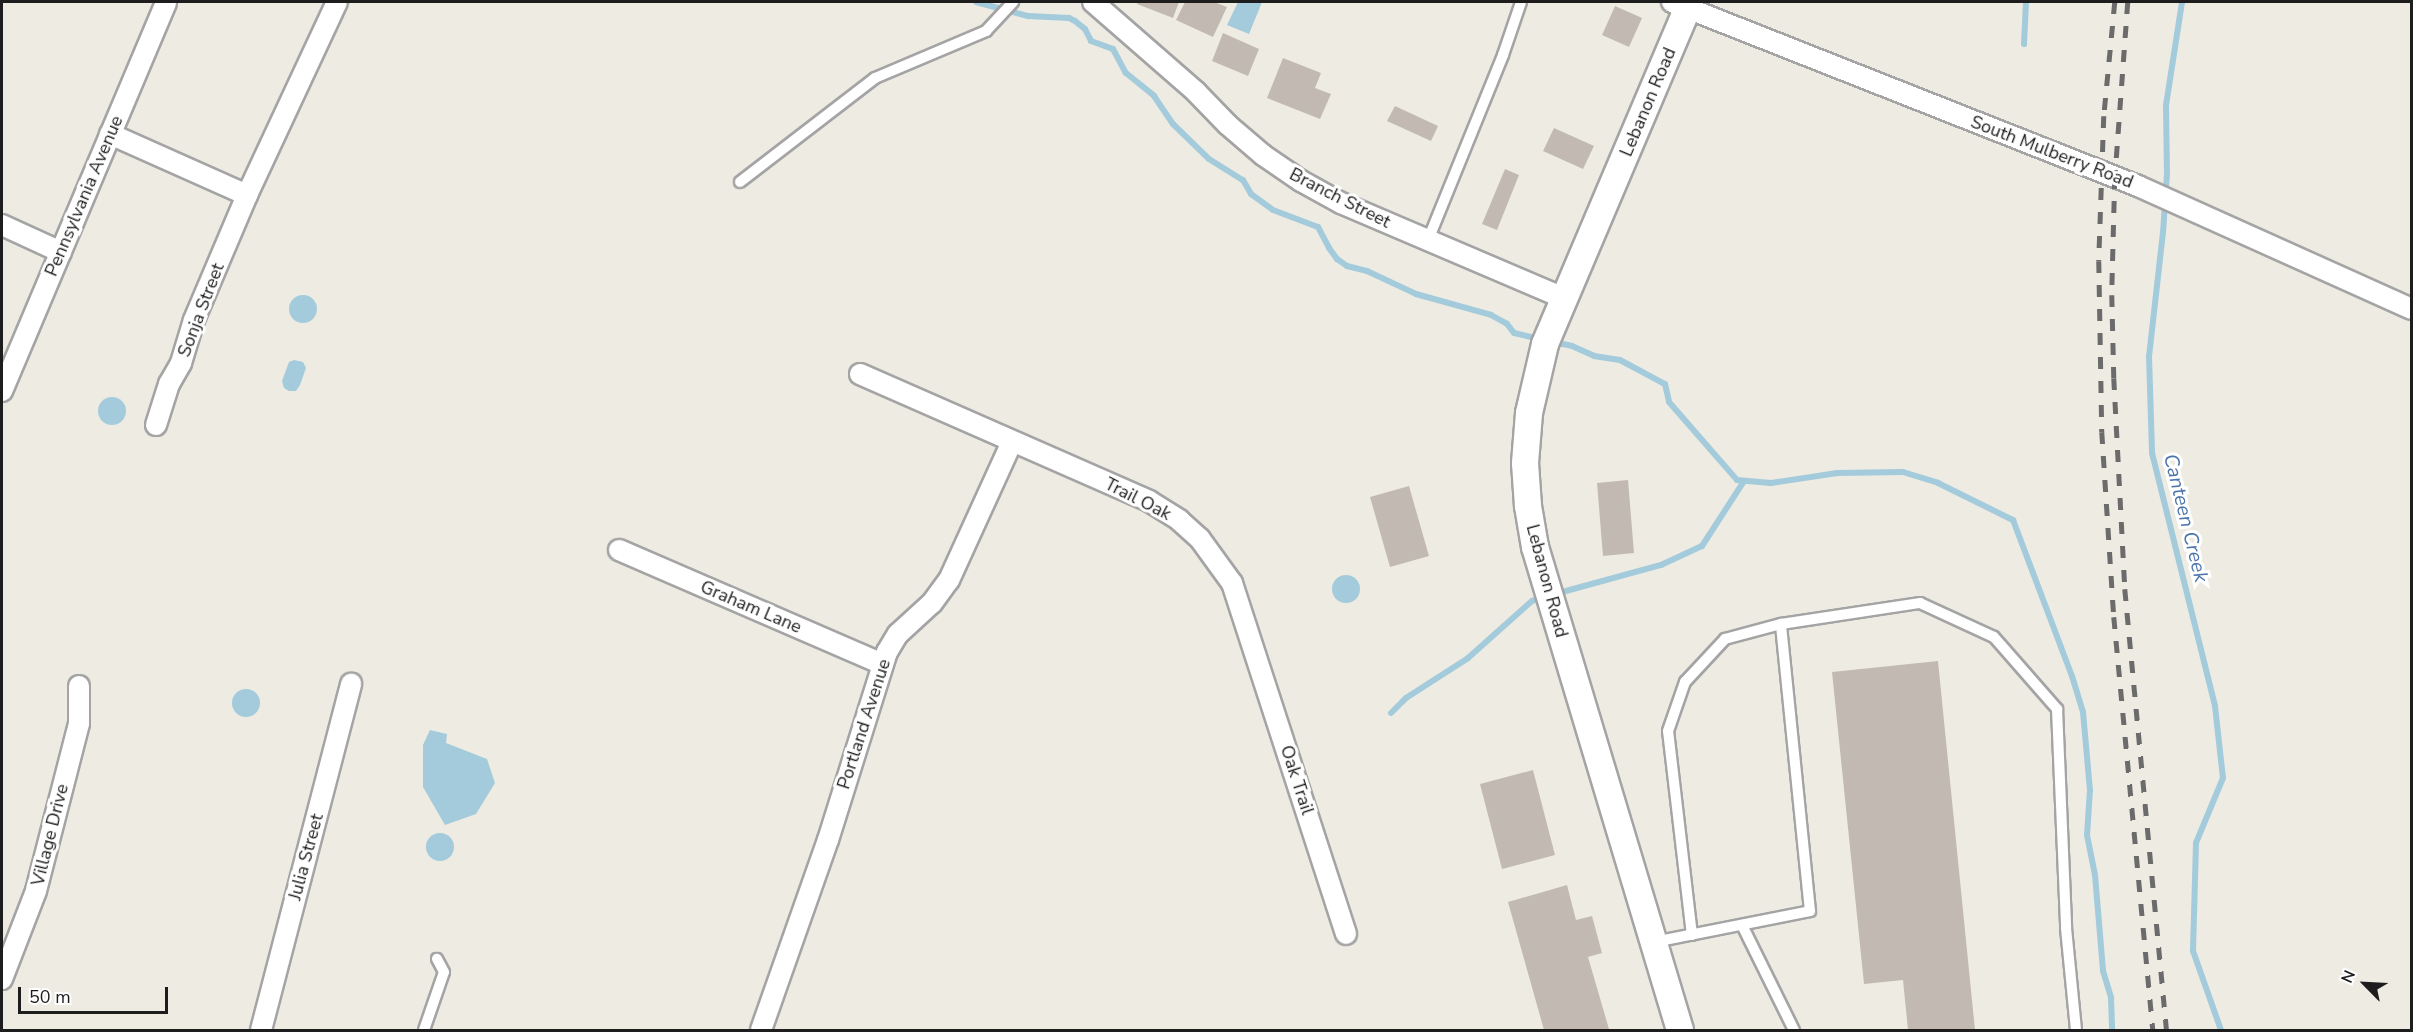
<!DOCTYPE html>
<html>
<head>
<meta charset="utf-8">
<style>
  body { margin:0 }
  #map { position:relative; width:2413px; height:1032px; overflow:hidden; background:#eeebe3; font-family:"Nunito Sans",sans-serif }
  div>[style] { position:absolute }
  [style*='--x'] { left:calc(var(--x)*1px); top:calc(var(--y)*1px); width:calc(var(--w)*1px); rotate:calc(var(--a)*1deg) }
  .water>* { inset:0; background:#a3cbdb }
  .round { border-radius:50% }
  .stream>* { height:6px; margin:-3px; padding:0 3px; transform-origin:3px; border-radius:3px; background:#a3cbdb }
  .building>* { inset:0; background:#c2bab2 }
  .roads { filter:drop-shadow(2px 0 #a4a4a4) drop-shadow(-2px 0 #a4a4a4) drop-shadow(0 2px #a4a4a4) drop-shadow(0 -2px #a4a4a4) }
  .service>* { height:10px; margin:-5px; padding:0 5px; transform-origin:5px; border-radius:5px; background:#fff }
  .minor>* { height:20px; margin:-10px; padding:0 10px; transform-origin:10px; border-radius:10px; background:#fff }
  .tertiary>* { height:26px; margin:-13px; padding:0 13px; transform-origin:13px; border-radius:13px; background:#fff }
  .rail>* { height:4.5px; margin-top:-2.25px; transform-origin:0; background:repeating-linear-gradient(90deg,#6b6b6b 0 12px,transparent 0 24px) }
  span { translate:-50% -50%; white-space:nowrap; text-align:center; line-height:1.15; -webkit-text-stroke:6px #fff; paint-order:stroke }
  .street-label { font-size:18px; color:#1d1d1d }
  .water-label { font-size:20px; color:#4b74ab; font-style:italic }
  .frame { position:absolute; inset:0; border:3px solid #1d1d1d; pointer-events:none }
  .north { position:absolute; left:2335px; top:954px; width:60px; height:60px; -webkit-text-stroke:4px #fff; paint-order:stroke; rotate:294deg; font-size:16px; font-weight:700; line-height:24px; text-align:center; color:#1d1d1d }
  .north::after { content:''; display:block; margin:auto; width:21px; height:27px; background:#1d1d1d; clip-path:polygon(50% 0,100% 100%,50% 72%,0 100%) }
  .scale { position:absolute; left:18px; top:987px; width:150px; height:27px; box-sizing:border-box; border:3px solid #1d1d1d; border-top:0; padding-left:8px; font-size:18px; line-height:21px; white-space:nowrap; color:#1d1d1d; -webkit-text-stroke:4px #fff; paint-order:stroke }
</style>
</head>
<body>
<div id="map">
  <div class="water">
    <div style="clip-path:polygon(1238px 2px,1262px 2px,1249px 34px,1227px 25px)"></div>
    <div class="round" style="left:289px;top:295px;width:28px;height:28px"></div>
    <div style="clip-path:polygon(294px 360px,303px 362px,306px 368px,300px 385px,296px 391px,289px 391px,284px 388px,282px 381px,289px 362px)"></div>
    <div class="round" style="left:98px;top:397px;width:28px;height:28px"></div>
    <div class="round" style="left:1332px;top:575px;width:28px;height:28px"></div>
    <div class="round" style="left:232px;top:689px;width:28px;height:28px"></div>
    <div style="clip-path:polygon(430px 730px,447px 734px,446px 743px,487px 759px,495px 783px,476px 814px,445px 825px,423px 787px,423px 745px)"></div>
    <div class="round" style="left:426px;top:833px;width:28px;height:28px"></div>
  </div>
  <div class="stream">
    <div style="--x:976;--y:2;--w:54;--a:15.1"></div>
    <div style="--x:1028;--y:16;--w:41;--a:2.8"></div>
    <div style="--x:1069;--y:18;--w:7;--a:27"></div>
    <div style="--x:1075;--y:21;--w:13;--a:39"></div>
    <div style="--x:1085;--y:29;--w:13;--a:63"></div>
    <div style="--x:1091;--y:41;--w:23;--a:20"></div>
    <div style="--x:1113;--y:49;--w:27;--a:62"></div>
    <div style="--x:1126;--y:73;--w:36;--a:39"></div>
    <div style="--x:1154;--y:96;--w:34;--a:56"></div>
    <div style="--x:1173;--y:124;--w:50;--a:44.2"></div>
    <div style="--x:1209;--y:159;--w:40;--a:32"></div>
    <div style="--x:1243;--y:180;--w:16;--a:60"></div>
    <div style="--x:1251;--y:194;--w:27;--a:36"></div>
    <div style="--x:1273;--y:210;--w:48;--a:20.7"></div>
    <div style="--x:1318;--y:227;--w:24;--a:62"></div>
    <div style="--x:1329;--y:248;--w:14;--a:54"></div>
    <div style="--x:1337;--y:259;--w:12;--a:35"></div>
    <div style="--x:1347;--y:266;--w:21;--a:14"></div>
    <div style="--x:1367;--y:271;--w:54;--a:25.1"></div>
    <div style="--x:1416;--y:294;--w:78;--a:15.6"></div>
    <div style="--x:1491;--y:315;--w:18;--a:29"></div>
    <div style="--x:1507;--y:324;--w:11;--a:52"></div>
    <div style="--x:1514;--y:333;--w:26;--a:13"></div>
    <div style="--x:2182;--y:2;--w:104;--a:98.8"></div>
    <div style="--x:2166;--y:105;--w:69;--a:89.2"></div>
    <div style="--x:2167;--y:174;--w:58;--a:93.9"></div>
    <div style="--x:2163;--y:232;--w:125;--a:96.4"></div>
    <div style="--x:2149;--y:356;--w:97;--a:88.2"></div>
    <div style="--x:2152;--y:453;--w:261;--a:76"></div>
    <div style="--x:2215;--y:706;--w:72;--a:83.7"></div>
    <div style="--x:2223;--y:778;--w:70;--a:112.6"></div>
    <div style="--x:2196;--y:843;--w:108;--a:91.6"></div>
    <div style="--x:2193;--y:951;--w:84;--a:70.5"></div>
    <div style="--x:2024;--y:44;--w:42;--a:-87.3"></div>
    <div style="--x:1552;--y:342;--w:20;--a:11"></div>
    <div style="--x:1572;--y:346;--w:24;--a:24"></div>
    <div style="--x:1594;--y:356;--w:26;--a:9"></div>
    <div style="--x:1620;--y:360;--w:51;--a:28.1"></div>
    <div style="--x:1665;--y:384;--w:18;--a:77"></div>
    <div style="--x:1669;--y:402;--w:103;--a:48.9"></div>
    <div style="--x:1737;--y:480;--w:34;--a:5"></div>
    <div style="--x:1771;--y:483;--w:67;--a:-8.6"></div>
    <div style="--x:1837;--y:473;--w:66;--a:-0.9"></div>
    <div style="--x:1903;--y:472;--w:37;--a:17"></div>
    <div style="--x:1938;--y:483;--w:84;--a:26.3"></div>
    <div style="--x:2013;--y:520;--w:167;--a:69.3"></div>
    <div style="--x:2072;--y:676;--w:38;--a:73"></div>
    <div style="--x:2083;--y:712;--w:78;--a:84.9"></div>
    <div style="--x:2090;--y:790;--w:45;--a:93.8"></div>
    <div style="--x:2087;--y:835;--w:41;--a:78.7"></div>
    <div style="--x:2095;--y:875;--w:96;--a:85.2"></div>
    <div style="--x:2103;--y:971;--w:28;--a:73"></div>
    <div style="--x:2111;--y:998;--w:32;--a:88"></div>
    <div style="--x:1555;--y:594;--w:110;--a:-15.3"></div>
    <div style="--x:1661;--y:565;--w:45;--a:-24.9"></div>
    <div style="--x:1702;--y:546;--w:77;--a:-57.1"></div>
    <div style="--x:1391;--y:713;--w:21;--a:-45"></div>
    <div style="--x:1406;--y:698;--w:74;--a:-32.8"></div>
    <div style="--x:1468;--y:658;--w:86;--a:-41.7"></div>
    <div style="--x:1532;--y:601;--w:14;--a:-17"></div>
  </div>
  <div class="building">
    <div style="clip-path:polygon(1138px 2px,1179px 2px,1173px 18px,1137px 4px)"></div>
    <div style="clip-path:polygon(1185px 2px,1214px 2px,1227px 7px,1213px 37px,1176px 20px)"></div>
    <div style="clip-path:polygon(1615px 6px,1642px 18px,1629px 47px,1602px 35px)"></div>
    <div style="clip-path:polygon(1223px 33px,1259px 49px,1248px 76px,1212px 61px)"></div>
    <div style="clip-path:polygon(1283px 58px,1321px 73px,1315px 88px,1331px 94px,1320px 119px,1267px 98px)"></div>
    <div style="clip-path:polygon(1395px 106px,1438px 126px,1431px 141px,1387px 121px)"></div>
    <div style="clip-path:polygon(1554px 128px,1594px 146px,1583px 169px,1543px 151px)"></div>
    <div style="clip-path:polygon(1505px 169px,1519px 175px,1497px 230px,1482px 224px)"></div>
    <div style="clip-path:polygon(1628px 480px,1634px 553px,1603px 556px,1597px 483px)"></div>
    <div style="clip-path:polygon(1409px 486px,1429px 556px,1390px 567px,1370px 497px)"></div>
    <div style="clip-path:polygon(1938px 661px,1975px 1030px,1908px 1030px,1903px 980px,1864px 984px,1832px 672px)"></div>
    <div style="clip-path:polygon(1533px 770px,1555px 855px,1502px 869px,1480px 784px)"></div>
    <div style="clip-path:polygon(1567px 885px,1576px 920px,1592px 916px,1602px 953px,1588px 957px,1609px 1029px,1606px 1030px,1544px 1030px,1508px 902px)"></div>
  </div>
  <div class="roads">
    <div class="service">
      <div style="--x:740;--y:182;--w:170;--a:-37.6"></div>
      <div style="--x:875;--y:78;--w:121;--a:-22.9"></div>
      <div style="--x:986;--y:31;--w:40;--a:-47"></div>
      <div style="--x:1428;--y:240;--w:200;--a:-67.9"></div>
      <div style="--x:1503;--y:55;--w:56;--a:-71.2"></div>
      <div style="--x:1742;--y:925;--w:117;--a:63.7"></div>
      <div style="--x:1692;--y:935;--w:205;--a:-96.7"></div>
      <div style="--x:1668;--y:731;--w:52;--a:-70.9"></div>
      <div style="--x:1685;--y:682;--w:59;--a:-47.1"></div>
      <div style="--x:1725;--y:639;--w:58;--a:-15"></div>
      <div style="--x:1654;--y:942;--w:159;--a:-11.2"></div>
      <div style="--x:1810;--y:911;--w:288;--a:-95.8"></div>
      <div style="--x:1781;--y:624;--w:141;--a:-8.6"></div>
      <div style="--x:1920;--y:603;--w:81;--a:24.7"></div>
      <div style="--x:1994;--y:637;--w:96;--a:48.8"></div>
      <div style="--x:2057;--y:709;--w:219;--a:87.6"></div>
      <div style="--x:2066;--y:928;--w:102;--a:84.4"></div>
      <div style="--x:424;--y:1030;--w:61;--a:-71"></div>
      <div style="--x:444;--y:972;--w:15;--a:-118"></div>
    </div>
    <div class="minor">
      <div style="--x:1093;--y:2;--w:137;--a:41.1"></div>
      <div style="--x:1196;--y:92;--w:46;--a:45.9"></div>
      <div style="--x:1228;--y:125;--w:46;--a:40.6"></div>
      <div style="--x:1263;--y:155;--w:46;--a:34.4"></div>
      <div style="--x:1301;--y:181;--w:46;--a:28.8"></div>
      <div style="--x:1341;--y:203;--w:242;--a:23.1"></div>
      <div style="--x:1672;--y:2;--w:501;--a:21.55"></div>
      <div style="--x:2138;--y:186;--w:300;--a:24.2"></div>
      <div style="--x:110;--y:134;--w:150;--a:24"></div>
      <div style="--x:2;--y:225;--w:65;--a:24.6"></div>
      <div style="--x:860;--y:374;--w:316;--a:23.7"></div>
      <div style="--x:1149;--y:501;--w:36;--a:32"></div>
      <div style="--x:1179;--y:520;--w:28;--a:42"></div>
      <div style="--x:1200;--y:539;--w:54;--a:54"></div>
      <div style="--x:1232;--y:583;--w:369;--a:72"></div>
      <div style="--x:2;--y:391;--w:422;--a:-67.1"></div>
      <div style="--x:156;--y:425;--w:43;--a:-72.4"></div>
      <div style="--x:169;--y:384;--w:24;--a:-60"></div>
      <div style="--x:181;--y:363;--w:45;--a:-73.2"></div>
      <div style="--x:194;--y:320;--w:136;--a:-67"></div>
      <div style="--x:247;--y:195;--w:213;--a:-65"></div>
      <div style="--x:619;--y:550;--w:287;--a:23.4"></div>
      <div style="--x:2;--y:979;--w:94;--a:-68.9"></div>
      <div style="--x:36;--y:891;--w:173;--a:-75.6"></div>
      <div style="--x:79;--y:723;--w:37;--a:-90"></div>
      <div style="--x:261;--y:1030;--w:358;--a:-75.4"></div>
      <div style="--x:761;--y:1030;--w:201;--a:-70.6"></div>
      <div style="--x:828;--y:840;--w:197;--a:-72.6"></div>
      <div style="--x:887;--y:652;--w:21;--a:-59"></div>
      <div style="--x:898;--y:634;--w:46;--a:-42.4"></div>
      <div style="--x:932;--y:603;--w:29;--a:-54"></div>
      <div style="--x:949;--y:580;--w:152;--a:-65.5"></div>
    </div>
    <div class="tertiary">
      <div style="--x:1680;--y:1030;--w:504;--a:-106.71"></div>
      <div style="--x:1535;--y:547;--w:42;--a:-99.7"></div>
      <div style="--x:1528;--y:506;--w:43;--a:-94"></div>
      <div style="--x:1525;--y:463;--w:50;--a:-85.4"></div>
      <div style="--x:1529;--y:413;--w:71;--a:-76.9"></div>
      <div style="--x:1545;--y:344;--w:371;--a:-67"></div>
    </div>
  </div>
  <div class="rail">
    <div style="--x:2115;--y:2;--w:115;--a:95.5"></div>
    <div style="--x:2104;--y:116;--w:145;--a:92"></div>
    <div style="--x:2099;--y:261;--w:171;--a:89"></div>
    <div style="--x:2102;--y:432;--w:185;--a:86.3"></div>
    <div style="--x:2114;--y:617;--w:415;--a:84.6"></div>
    <div style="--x:2128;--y:2;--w:175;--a:94.2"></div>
    <div style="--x:2115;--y:177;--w:118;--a:91.5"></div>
    <div style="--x:2112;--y:295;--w:83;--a:88.6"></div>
    <div style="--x:2114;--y:378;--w:211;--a:87"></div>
    <div style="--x:2125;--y:589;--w:443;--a:84.6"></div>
  </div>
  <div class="street-label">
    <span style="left:1648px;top:102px;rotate:-67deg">Lebanon Road</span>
    <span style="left:2052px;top:152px;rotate:21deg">South Mulberry Road</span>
    <span style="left:84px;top:196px;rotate:-67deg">Pennsylvania Avenue</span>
    <span style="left:1340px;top:198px;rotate:27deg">Branch Street</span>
    <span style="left:201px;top:310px;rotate:-69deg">Sonja Street</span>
    <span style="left:1138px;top:499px;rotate:27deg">Trail Oak</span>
    <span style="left:1547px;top:581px;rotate:75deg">Lebanon Road</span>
    <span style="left:751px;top:607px;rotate:23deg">Graham Lane</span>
    <span style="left:864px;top:724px;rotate:-72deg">Portland Avenue</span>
    <span style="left:1297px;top:780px;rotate:72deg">Oak Trail</span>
    <span style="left:50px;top:835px;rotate:-76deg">Village Drive</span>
    <span style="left:306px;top:857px;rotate:-75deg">Julia Street</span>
  </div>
  <div class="water-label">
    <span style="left:2186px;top:518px;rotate:76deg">Canteen Creek</span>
  </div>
  <div class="frame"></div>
  <div class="north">N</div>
  <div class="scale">50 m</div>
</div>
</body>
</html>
